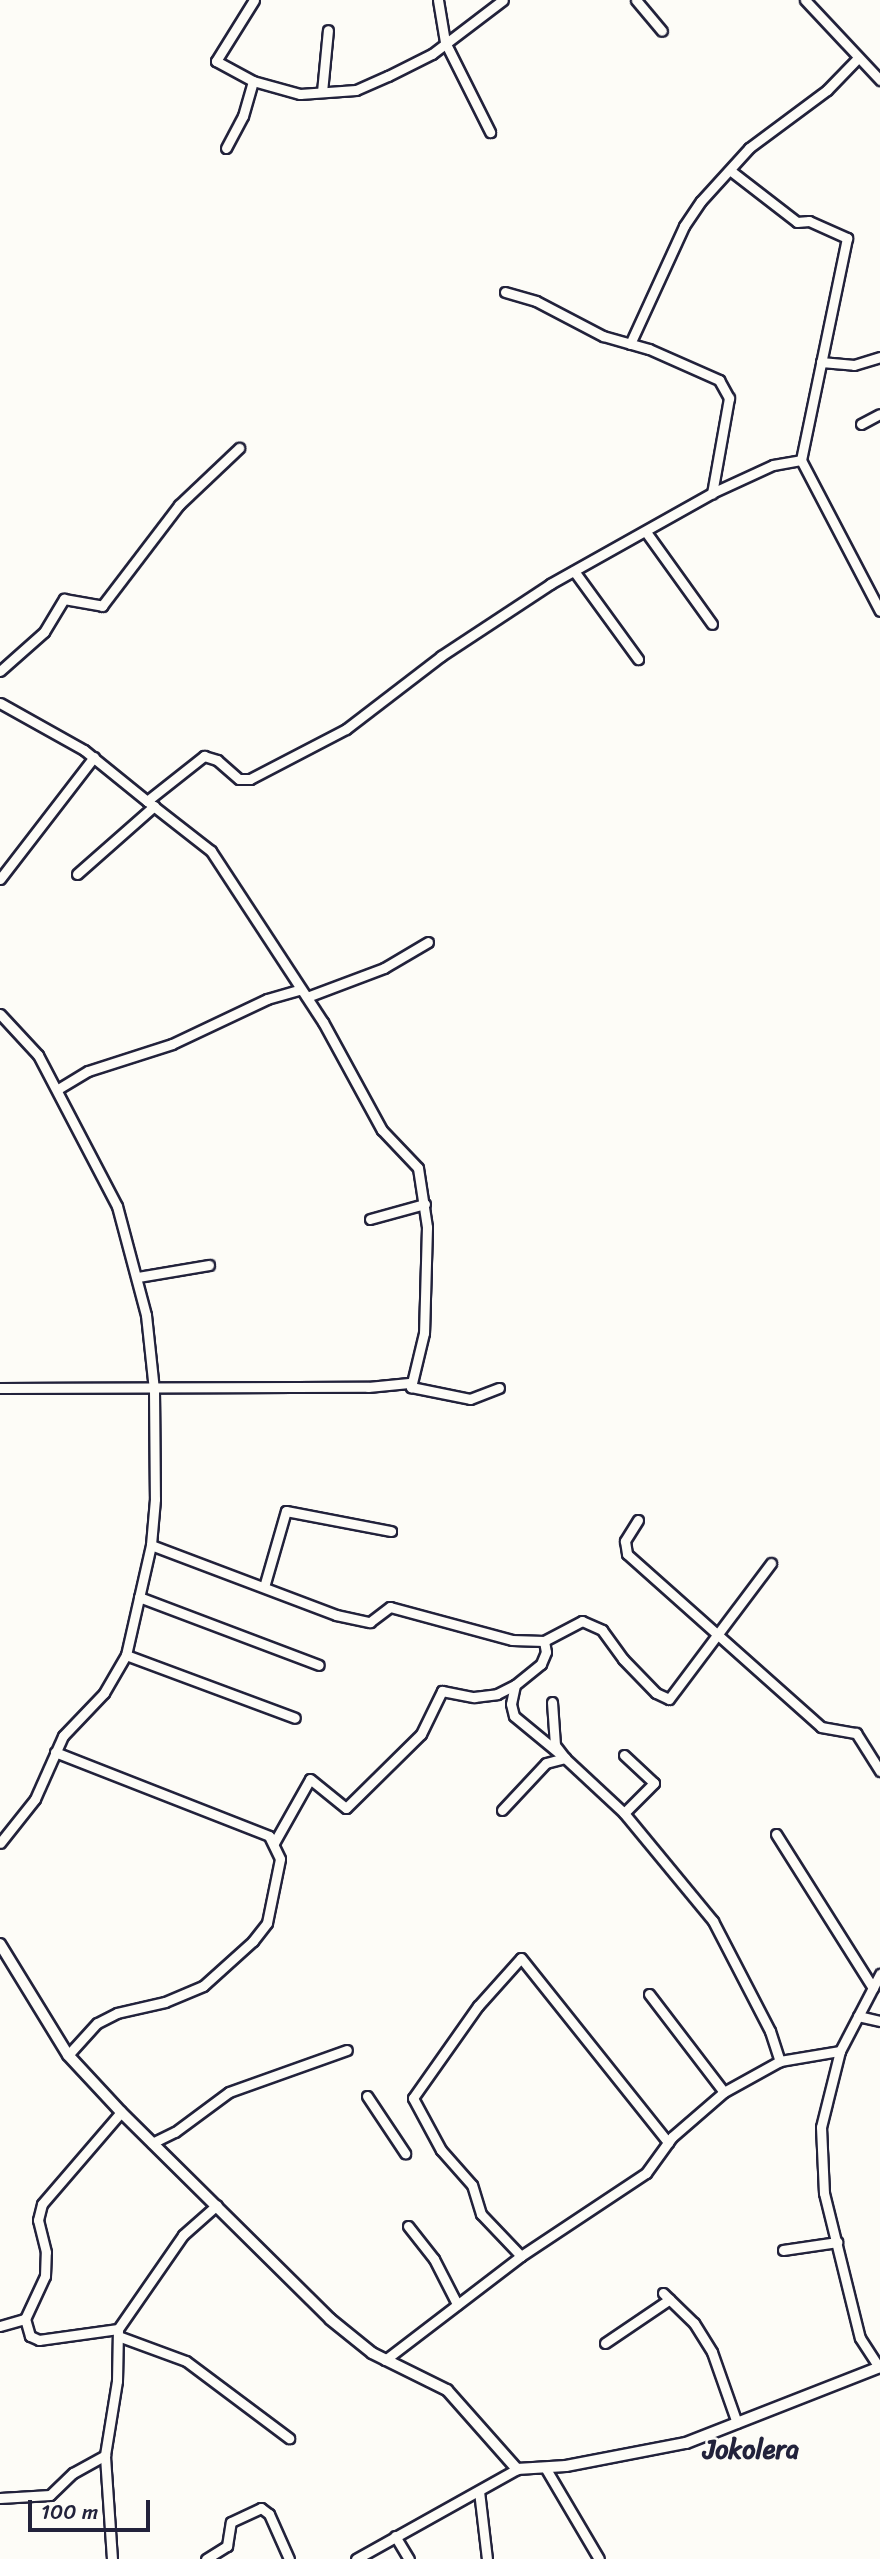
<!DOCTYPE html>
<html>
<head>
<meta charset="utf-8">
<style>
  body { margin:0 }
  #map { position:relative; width:880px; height:2559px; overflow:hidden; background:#fdfcf7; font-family:Sriracha,sans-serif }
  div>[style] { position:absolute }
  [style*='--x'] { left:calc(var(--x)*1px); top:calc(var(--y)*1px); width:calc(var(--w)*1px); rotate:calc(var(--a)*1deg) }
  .roads { filter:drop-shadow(2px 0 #22223b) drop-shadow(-2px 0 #22223b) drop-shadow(0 2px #22223b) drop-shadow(0 -2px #22223b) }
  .minor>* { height:9px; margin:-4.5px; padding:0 4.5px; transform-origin:4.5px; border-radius:4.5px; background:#fdfcf7 }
  .tertiary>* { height:10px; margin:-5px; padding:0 5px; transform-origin:5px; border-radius:5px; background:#fdfcf7 }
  span { translate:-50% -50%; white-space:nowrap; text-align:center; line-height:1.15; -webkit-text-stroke:5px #fdfcf7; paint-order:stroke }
  .quarter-label { font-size:26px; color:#22223b; font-weight:700 }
  .scale { position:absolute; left:28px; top:2500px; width:122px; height:32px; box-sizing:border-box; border:4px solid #22223b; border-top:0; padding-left:9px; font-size:21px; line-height:24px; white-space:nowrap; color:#22223b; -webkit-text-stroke:5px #fdfcf7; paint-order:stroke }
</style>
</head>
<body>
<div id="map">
  <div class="roads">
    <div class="minor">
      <div style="--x:254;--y:0;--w:72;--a:121.9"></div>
      <div style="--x:216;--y:61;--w:42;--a:28.4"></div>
      <div style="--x:253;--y:81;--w:49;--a:15.5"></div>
      <div style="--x:300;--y:94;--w:56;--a:-4.1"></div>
      <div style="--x:356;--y:90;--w:35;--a:-24"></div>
      <div style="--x:388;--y:76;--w:49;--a:-26.6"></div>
      <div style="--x:432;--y:54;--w:89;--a:-37.3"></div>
      <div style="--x:438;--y:0;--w:43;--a:80.5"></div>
      <div style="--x:445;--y:42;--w:101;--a:63.4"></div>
      <div style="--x:636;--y:0;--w:40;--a:50"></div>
      <div style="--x:805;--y:0;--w:110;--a:46.8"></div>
      <div style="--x:322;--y:92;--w:62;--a:-84.5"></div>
      <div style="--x:226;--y:148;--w:36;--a:-62"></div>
      <div style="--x:243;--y:116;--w:36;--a:-74"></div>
      <div style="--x:731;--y:171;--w:83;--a:37.7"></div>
      <div style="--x:797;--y:222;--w:12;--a:-5"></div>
      <div style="--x:809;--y:221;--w:42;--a:24.1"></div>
      <div style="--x:847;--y:238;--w:227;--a:101.7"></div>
      <div style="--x:505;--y:292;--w:32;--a:16"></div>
      <div style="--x:536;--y:301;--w:76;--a:27.6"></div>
      <div style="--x:603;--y:336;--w:48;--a:15.8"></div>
      <div style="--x:649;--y:349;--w:77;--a:23.9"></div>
      <div style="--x:719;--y:380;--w:21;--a:61"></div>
      <div style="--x:729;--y:398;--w:97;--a:100.1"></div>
      <div style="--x:630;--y:344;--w:130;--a:-65.4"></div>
      <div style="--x:684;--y:226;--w:30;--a:-56"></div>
      <div style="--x:701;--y:201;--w:72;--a:-47.8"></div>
      <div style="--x:749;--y:148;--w:97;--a:-36.6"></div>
      <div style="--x:827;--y:90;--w:45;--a:-45.9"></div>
      <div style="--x:821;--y:362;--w:33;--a:5"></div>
      <div style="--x:854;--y:365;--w:27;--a:-17"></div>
      <div style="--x:861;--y:424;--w:21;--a:-28"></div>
      <div style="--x:801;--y:460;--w:170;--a:62.4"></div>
      <div style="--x:646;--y:532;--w:113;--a:54.3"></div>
      <div style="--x:574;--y:571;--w:109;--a:54"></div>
      <div style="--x:0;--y:671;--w:59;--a:-41.6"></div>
      <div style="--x:44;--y:632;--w:39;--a:-59"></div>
      <div style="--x:64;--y:599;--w:39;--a:10"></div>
      <div style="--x:102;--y:606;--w:127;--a:-52.7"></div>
      <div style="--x:179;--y:505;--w:83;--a:-43.5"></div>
      <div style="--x:0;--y:703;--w:96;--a:29.2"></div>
      <div style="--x:84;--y:750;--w:81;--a:39"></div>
      <div style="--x:147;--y:801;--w:73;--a:-38.3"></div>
      <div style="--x:204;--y:756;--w:14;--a:17"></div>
      <div style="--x:217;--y:760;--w:29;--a:41"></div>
      <div style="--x:239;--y:779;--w:11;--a:0"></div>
      <div style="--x:250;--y:779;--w:108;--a:-27.5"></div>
      <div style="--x:346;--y:729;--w:120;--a:-37.5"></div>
      <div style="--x:441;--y:656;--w:131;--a:-33.4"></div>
      <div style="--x:550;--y:584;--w:186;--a:-29.3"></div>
      <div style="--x:712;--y:493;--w:67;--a:-24.7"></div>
      <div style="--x:773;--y:465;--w:28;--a:-10"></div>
      <div style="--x:147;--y:801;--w:81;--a:38"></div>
      <div style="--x:211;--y:851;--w:204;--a:56.8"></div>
      <div style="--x:323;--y:1022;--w:123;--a:61.4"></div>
      <div style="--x:382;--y:1130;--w:52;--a:46.5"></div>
      <div style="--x:418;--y:1168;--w:60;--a:81.3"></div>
      <div style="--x:427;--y:1227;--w:106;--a:91.6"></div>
      <div style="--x:424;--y:1333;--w:56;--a:103.5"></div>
      <div style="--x:411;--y:1387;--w:60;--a:11.5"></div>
      <div style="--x:470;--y:1399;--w:31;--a:-21"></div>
      <div style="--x:77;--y:874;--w:103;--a:-41.4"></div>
      <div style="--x:0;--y:879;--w:154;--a:-52.4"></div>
      <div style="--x:307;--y:997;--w:82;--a:-20.6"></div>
      <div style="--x:384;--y:968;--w:51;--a:-30.6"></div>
      <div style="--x:0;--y:1014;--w:56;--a:47.2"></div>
      <div style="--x:38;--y:1055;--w:170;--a:62.4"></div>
      <div style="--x:117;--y:1206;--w:113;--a:75.1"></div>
      <div style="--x:146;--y:1315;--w:75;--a:83.9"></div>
      <div style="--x:154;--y:1390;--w:109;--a:89.5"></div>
      <div style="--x:155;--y:1499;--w:46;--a:95"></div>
      <div style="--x:151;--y:1545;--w:113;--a:102.8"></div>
      <div style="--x:126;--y:1655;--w:44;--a:120.1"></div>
      <div style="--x:104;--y:1693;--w:59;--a:133.6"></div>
      <div style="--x:63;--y:1736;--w:69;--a:114"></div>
      <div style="--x:35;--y:1799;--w:56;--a:128.5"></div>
      <div style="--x:58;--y:1089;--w:35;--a:-31"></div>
      <div style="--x:88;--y:1071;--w:88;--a:-17.8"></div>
      <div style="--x:172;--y:1044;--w:105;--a:-25.3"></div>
      <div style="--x:267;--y:999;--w:35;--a:-16"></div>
      <div style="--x:370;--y:1219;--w:57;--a:-15.3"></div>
      <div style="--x:138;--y:1277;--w:72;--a:-9.6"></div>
      <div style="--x:0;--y:1388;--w:368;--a:-0.2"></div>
      <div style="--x:368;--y:1387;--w:41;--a:-5.6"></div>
      <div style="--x:638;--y:1520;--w:25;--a:122"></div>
      <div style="--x:625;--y:1541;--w:13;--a:81"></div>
      <div style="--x:627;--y:1554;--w:260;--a:41.7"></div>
      <div style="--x:821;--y:1727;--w:36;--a:10"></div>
      <div style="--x:856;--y:1733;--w:45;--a:57.7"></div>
      <div style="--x:151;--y:1545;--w:198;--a:20.7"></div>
      <div style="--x:336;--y:1615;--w:35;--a:12"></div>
      <div style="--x:370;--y:1622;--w:25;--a:-37"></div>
      <div style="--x:390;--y:1607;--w:126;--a:15.1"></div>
      <div style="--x:512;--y:1640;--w:32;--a:2"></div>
      <div style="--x:544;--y:1641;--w:43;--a:-27.8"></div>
      <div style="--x:582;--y:1621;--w:22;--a:24"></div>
      <div style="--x:602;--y:1630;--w:36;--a:54"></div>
      <div style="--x:623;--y:1659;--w:47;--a:45.9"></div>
      <div style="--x:656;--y:1693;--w:14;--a:25"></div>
      <div style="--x:669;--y:1699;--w:170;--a:-53.1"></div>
      <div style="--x:264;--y:1587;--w:79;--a:-73.9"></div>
      <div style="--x:286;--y:1511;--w:107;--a:10.8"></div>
      <div style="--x:139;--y:1597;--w:192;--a:20.7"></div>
      <div style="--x:544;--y:1641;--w:11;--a:80"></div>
      <div style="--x:546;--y:1652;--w:13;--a:113"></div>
      <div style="--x:541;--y:1664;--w:33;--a:141"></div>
      <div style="--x:515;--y:1685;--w:19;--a:102"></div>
      <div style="--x:511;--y:1704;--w:12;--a:76"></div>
      <div style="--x:514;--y:1716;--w:66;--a:39.5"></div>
      <div style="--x:565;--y:1758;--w:16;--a:-128"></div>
      <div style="--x:555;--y:1745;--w:43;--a:-94"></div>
      <div style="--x:126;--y:1655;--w:180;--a:20.4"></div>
      <div style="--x:55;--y:1752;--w:230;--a:21.4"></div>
      <div style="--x:269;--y:1836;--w:25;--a:64"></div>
      <div style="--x:280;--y:1859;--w:65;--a:101.5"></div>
      <div style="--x:267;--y:1923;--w:23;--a:128"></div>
      <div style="--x:253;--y:1941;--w:67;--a:138"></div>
      <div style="--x:203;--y:1986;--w:41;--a:157.2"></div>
      <div style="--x:165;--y:2002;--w:49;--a:167.1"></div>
      <div style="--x:117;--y:2013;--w:22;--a:153"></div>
      <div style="--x:97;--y:2023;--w:43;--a:132.2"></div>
      <div style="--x:624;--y:1755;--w:41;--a:43"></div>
      <div style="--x:654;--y:1783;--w:42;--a:135"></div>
      <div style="--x:624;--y:1813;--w:140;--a:50.5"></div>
      <div style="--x:713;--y:1921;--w:124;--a:62.6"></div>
      <div style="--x:770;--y:2031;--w:32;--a:72"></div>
      <div style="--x:502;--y:1810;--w:64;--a:-46.9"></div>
      <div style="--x:546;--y:1763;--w:20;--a:-15"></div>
      <div style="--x:565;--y:1758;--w:81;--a:43"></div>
      <div style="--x:776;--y:1834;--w:182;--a:57.8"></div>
      <div style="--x:274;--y:1843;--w:73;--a:-60.6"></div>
      <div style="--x:310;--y:1779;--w:46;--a:38.9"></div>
      <div style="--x:346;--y:1808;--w:105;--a:-44.6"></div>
      <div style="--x:421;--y:1734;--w:48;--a:-64"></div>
      <div style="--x:442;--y:1691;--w:33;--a:11"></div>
      <div style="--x:474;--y:1697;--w:23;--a:-7"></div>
      <div style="--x:497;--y:1694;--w:20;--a:-27"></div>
      <div style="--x:649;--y:1994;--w:123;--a:52.6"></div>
      <div style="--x:858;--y:2016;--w:23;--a:13"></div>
      <div style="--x:840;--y:2051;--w:78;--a:104"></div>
      <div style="--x:821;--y:2127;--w:66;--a:87.4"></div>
      <div style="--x:824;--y:2193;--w:149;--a:76.1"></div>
      <div style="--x:860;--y:2338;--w:35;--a:57"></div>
      <div style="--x:367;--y:2096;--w:69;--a:56.3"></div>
      <div style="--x:152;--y:2143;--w:25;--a:-26"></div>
      <div style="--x:175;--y:2132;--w:67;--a:-36.5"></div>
      <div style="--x:229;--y:2092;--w:125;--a:-19.6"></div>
      <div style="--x:408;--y:2226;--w:42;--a:51.8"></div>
      <div style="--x:434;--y:2259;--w:51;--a:62.9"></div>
      <div style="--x:783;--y:2250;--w:55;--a:-8.4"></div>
      <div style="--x:521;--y:2256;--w:58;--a:-133.6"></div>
      <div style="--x:481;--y:2214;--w:30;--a:-107"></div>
      <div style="--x:472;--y:2185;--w:47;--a:-131.5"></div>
      <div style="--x:441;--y:2150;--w:59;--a:-118.3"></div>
      <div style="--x:413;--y:2098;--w:113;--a:-54.8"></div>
      <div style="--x:478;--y:2006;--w:64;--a:-48.1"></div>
      <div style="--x:521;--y:1958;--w:236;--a:51.4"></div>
      <div style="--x:663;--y:2293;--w:43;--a:44.1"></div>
      <div style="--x:694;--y:2323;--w:34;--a:58"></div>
      <div style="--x:712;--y:2352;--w:75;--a:70.6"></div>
      <div style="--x:0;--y:2326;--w:26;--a:-16"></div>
      <div style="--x:118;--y:2329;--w:80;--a:172.1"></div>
      <div style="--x:39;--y:2340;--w:10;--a:-156"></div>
      <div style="--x:30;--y:2336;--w:18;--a:-106"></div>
      <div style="--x:25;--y:2319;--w:47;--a:-65.1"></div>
      <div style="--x:45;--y:2276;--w:24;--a:-88"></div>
      <div style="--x:46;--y:2252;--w:33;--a:-104"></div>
      <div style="--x:38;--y:2220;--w:16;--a:-76"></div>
      <div style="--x:42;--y:2204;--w:121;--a:-49.3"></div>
      <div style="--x:118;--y:2336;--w:72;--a:20.2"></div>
      <div style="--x:186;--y:2361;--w:129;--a:36.8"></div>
      <div style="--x:605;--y:2343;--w:78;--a:-34.1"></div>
      <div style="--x:385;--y:2360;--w:171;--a:-37.4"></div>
      <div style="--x:521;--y:2256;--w:150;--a:-33.6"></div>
      <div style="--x:646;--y:2173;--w:44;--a:-54.2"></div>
      <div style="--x:672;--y:2137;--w:69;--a:-40.9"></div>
      <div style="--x:724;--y:2092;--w:64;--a:-29"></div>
      <div style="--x:780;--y:2061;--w:61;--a:-9.5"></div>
      <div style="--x:840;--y:2051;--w:87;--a:-62.5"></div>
      <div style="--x:546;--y:2469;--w:104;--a:59.5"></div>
      <div style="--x:479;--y:2491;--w:68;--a:83.3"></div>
      <div style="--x:0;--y:2498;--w:50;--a:-3.4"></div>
      <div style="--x:50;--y:2495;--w:32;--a:-44"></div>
      <div style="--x:73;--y:2473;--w:37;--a:-29"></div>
      <div style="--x:395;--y:2536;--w:27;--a:59"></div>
      <div style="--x:112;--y:2559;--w:104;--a:-93.9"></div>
      <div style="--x:105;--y:2455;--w:75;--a:-80.8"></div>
      <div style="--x:117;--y:2381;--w:52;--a:-88.9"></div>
      <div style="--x:118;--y:2329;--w:114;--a:-55.3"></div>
      <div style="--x:183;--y:2235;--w:45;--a:-41.4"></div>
      <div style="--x:206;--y:2559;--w:25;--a:-32"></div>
      <div style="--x:227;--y:2546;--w:24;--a:-81"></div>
      <div style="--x:231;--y:2522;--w:33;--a:-25"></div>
      <div style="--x:261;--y:2508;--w:10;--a:37"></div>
      <div style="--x:269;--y:2514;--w:49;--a:66"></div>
      <div style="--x:356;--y:2559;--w:184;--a:-29.2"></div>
    </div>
    <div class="tertiary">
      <div style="--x:0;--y:1944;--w:130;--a:58.5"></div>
      <div style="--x:68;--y:2055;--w:78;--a:47.1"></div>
      <div style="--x:121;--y:2112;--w:294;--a:44.7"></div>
      <div style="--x:330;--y:2319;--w:54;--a:39"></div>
      <div style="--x:372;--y:2353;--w:84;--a:26.3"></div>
      <div style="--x:447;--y:2390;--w:106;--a:48.5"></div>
      <div style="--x:517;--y:2469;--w:49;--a:-3.5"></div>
      <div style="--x:566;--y:2466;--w:122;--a:-10.9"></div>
      <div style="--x:686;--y:2443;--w:208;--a:-21.4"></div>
    </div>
  </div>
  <div class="quarter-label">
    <span style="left:751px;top:2450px">Jokolera</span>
  </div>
  <div class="scale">100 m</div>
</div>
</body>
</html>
